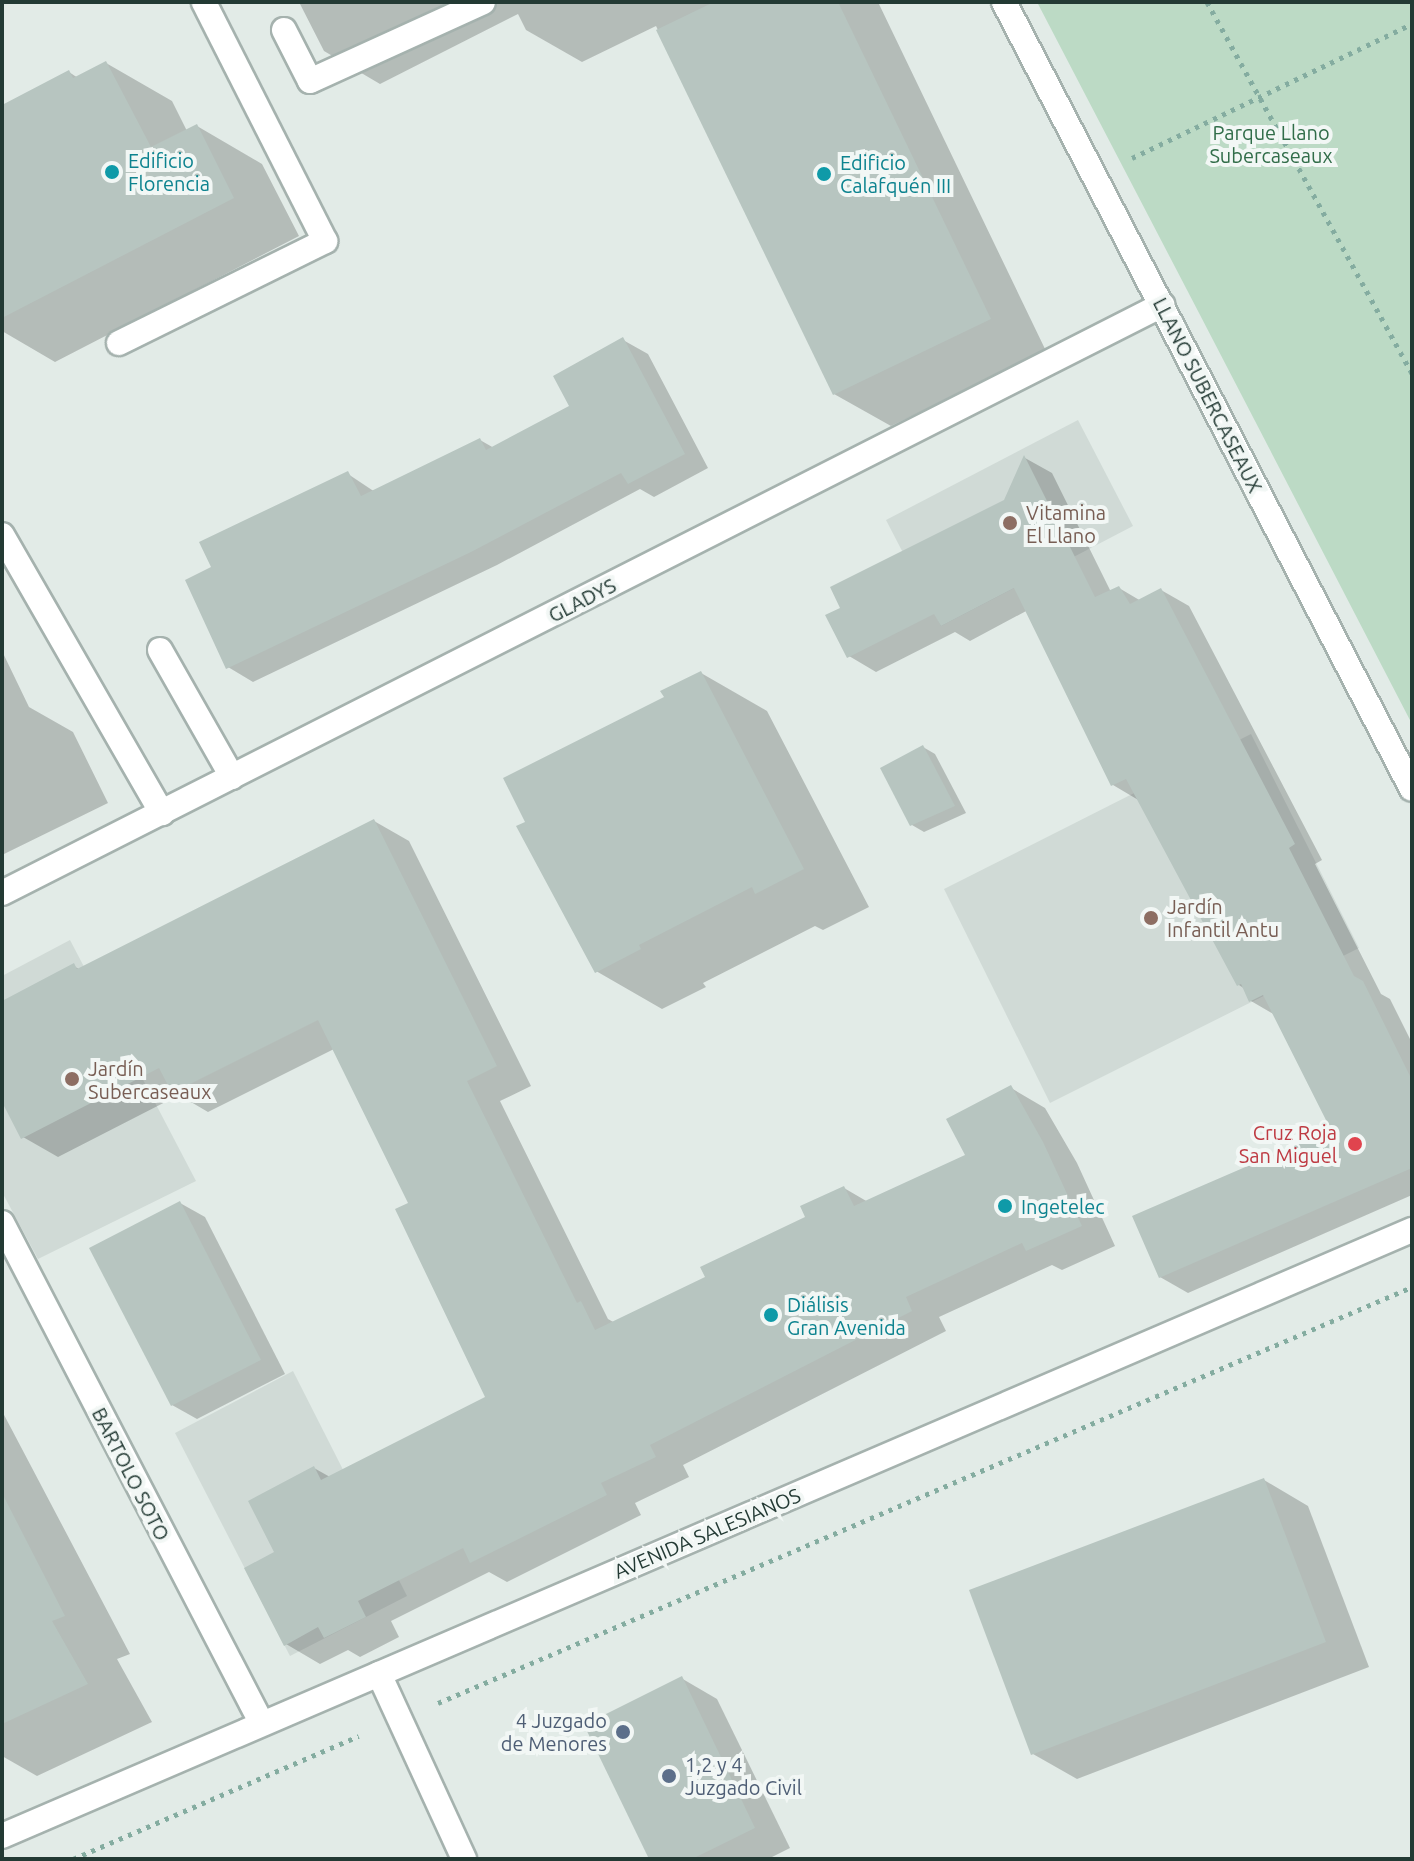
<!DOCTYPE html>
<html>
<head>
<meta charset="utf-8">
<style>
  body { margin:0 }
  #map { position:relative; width:1414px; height:1861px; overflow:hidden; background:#e2ebe7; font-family:Ubuntu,sans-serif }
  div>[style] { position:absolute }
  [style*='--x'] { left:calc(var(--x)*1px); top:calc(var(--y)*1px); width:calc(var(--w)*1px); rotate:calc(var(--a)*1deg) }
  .built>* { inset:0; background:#d0dad6 }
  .green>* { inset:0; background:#bcdac5 }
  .shadow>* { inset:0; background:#0003 }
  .building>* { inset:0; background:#b7c5c0 }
  .path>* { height:5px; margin-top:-2.5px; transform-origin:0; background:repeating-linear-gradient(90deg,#84aca0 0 4px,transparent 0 10px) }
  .roads { filter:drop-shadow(2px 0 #a5b2ae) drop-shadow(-2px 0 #a5b2ae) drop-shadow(0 2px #a5b2ae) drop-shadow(0 -2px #a5b2ae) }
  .service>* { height:24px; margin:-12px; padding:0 12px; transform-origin:12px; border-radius:12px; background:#fff }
  .minor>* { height:24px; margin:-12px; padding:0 12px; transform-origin:12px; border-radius:12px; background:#fff }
  .tertiary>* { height:24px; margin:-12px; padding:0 12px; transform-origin:12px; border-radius:12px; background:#fff }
  .secondary>* { height:24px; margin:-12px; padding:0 12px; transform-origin:12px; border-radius:12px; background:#fff }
  .dots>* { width:22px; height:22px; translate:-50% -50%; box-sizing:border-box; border:4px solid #f2f7f5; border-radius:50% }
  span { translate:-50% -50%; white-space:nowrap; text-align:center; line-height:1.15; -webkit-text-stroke:8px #f2f7f5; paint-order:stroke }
  .park-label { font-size:20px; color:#316d49 }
  .culture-label { font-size:20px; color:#0d838f }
  .left { translate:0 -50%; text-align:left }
  .street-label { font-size:20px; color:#233a34 }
  .education-label { font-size:20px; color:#785e54 }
  .health-label { font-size:20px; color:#be3a42 }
  .right { translate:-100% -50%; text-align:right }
  .service-label { font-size:20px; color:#4e5e75 }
  .frame { position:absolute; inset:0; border:4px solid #233a34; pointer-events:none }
</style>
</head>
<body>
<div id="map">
  <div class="built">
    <div style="clip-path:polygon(1078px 420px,1133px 526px,941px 626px,886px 520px)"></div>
    <div style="clip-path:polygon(1251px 734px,1359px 948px,1050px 1103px,944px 889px)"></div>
    <div style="clip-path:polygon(70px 940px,196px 1181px,38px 1259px,2px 1192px,2px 976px)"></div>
    <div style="clip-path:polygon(293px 1371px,407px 1596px,290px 1656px,175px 1433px)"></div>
  </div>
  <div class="green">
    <div style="clip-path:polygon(1037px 2px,1412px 2px,1412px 724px,1199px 313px)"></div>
  </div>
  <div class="shadow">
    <div style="clip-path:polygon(299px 2px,878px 2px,1046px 351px,891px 426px,834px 394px,656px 26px,582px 62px,526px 30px,518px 14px,380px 84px,324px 51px)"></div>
    <div style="clip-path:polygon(106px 63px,172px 101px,187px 131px,197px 126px,262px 164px,299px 236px,55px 362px,2px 331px,2px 108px,69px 72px,78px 78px)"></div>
    <div style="clip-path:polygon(623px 340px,648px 354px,708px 468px,654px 497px,640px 489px,497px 565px,253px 682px,228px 667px,214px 568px,348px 474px,375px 492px,480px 440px,494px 448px,571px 406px)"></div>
    <div style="clip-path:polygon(1025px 458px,1052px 473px,1111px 592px,1119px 588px,1141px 601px,1161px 590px,1189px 606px,1322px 860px,1315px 864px,1381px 994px,1390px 999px,1412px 1043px,1412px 1195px,1188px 1293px,1160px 1277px,1334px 1131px,1275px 1015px,1251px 1001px,1245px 989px,1239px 985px,1140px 801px,1113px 785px,1028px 610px,970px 641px,955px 632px,876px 672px,849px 656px,1005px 501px)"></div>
    <div style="clip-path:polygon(2px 651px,29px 707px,73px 732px,108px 803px,2px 855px)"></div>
    <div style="clip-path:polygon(701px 673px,767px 711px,869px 907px,823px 930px,815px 926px,703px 983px,706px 987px,662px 1009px,596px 971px,527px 823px,666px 698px)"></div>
    <div style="clip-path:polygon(923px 747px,935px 754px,966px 813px,924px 832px,912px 825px)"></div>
    <div style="clip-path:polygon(374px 821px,409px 841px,531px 1086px,500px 1101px,608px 1319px,615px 1323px,708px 1278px,808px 1218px,844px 1188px,868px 1202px,968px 1156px,1011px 1088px,1045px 1108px,1077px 1163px,1115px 1246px,1062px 1270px,1052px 1265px,939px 1317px,946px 1331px,683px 1465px,689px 1477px,635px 1503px,641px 1515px,507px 1582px,489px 1572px,391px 1621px,399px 1637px,360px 1657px,348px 1650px,320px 1664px,286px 1644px,314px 1468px,330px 1477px,488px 1398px,411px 1203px,334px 1049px,208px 1112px,179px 1095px,58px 1157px,23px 1137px,2px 1097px,2px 1003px,74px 966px,80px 970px)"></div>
    <div style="clip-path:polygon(180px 1203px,205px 1217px,285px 1374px,197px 1419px,172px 1405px)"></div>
    <div style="clip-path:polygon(2px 1411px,130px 1654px,117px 1659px,152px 1722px,37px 1776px,2px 1756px)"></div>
    <div style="clip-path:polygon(1264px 1480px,1308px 1506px,1369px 1667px,1077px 1779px,1033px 1754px)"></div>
    <div style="clip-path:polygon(681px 1678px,717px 1699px,790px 1848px,768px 1859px,651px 1859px)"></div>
  </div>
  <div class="building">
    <div style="clip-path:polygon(714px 2px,838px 2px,991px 319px,833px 395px,656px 30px)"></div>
    <div style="clip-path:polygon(106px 61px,151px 147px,197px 124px,234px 198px,2px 318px,2px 105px,69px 70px,73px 78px)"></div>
    <div style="clip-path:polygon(623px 337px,685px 454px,628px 484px,621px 473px,471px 552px,226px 669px,185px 580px,211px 567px,199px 542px,348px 471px,361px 496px,480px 438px,486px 450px,569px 406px,553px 376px)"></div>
    <div style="clip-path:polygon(1024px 455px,1095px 597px,1119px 586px,1130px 604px,1161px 588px,1295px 844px,1289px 848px,1354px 976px,1363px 981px,1412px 1080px,1412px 1168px,1159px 1278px,1132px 1216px,1331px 1130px,1263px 995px,1249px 1002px,1241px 984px,1237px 986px,1126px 779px,1111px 786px,1014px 588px,941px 626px,934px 614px,847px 658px,825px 615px,840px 608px,830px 587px,1004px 500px)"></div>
    <div style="clip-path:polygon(701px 671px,804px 869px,755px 894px,752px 887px,639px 945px,641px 949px,595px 973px,516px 826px,525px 822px,503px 778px,664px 697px,660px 691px)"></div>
    <div style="clip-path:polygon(923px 745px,955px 806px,910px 826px,880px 768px)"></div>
    <div style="clip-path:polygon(374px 819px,497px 1066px,467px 1081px,577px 1303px,581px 1301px,595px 1330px,705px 1277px,700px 1267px,805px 1217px,800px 1206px,844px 1186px,854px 1206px,965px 1155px,946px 1119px,1011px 1085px,1043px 1142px,1082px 1226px,1026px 1251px,1022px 1243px,906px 1297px,912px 1311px,650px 1445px,656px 1457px,601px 1483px,607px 1495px,470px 1563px,463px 1548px,358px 1601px,366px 1617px,324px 1638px,318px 1627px,284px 1646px,244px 1568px,274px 1552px,248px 1501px,314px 1466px,321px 1480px,485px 1397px,395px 1209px,408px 1203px,318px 1020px,172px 1093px,159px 1068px,21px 1139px,2px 1102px,2px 1001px,74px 963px,77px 969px)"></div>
    <div style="clip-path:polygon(180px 1201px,261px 1360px,171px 1406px,89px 1248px)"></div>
    <div style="clip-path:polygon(1264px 1478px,1326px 1642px,1031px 1755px,969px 1590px)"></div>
    <div style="clip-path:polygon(2px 1493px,65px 1616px,52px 1621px,88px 1684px,2px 1724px)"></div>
    <div style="clip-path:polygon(682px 1676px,755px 1828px,692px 1859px,649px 1859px,584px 1725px)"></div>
  </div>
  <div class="path">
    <div style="--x:1207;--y:2;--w:425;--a:61.1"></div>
    <div style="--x:1132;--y:158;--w:310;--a:-25.6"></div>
    <div style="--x:438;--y:1703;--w:1059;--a:-23.13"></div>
    <div style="--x:73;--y:1859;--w:311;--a:-23.3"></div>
  </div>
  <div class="roads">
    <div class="service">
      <div style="--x:284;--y:30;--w:57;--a:63"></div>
      <div style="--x:310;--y:81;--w:190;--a:-24.5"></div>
      <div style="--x:119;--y:343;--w:230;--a:-26.3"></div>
      <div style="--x:325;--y:241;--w:268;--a:-116.9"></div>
      <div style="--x:2;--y:535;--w:321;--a:60.1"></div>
      <div style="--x:160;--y:650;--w:146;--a:60.4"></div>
      <div style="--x:379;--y:1674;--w:204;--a:65.3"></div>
    </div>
    <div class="minor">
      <div style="--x:2;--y:893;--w:1301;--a:-26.88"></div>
      <div style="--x:2;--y:1223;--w:564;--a:62.57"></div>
    </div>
    <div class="tertiary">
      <div style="--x:1004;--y:2;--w:886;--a:62.6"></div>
    </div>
    <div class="secondary">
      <div style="--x:2;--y:1836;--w:1535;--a:-23.26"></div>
    </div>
  </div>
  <div class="dots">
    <div style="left:112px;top:172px;background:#0f9aa8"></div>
    <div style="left:824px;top:174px;background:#0f9aa8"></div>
    <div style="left:1010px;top:523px;background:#8d6e63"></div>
    <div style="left:1151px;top:918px;background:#8d6e63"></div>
    <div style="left:72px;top:1079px;background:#8d6e63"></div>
    <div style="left:1355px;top:1144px;background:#e0444e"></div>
    <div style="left:1005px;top:1206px;background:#0f9aa8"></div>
    <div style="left:771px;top:1315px;background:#0f9aa8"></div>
    <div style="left:623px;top:1732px;background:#5c6f8a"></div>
    <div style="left:669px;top:1776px;background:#5c6f8a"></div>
  </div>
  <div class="park-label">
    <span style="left:1271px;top:144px">Parque Llano<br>Subercaseaux</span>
  </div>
  <div class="culture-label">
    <span class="left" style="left:128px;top:172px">Edificio<br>Florencia</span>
    <span class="left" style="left:840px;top:174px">Edificio<br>Calafquén III</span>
    <span class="left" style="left:1021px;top:1206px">Ingetelec</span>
    <span class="left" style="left:787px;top:1316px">Diálisis<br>Gran Avenida</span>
  </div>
  <div class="street-label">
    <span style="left:1208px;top:395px;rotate:63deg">LLANO SUBERCASEAUX</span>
    <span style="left:582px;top:600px;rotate:-27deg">GLADYS</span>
    <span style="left:131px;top:1474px;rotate:63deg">BARTOLO SOTO</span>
    <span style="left:707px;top:1533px;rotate:-23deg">AVENIDA SALESIANOS</span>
  </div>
  <div class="education-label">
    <span class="left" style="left:1026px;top:524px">Vitamina<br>El Llano</span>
    <span class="left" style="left:1167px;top:918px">Jardín<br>Infantil Antu</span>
    <span class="left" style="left:88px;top:1080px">Jardín<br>Subercaseaux</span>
  </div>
  <div class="health-label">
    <span class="right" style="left:1337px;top:1144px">Cruz Roja<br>San Miguel</span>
  </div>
  <div class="service-label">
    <span class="right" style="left:607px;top:1732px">4 Juzgado<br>de Menores</span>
    <span class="left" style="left:685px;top:1776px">1,2 y 4<br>Juzgado Civil</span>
  </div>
  <div class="frame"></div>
</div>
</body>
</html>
